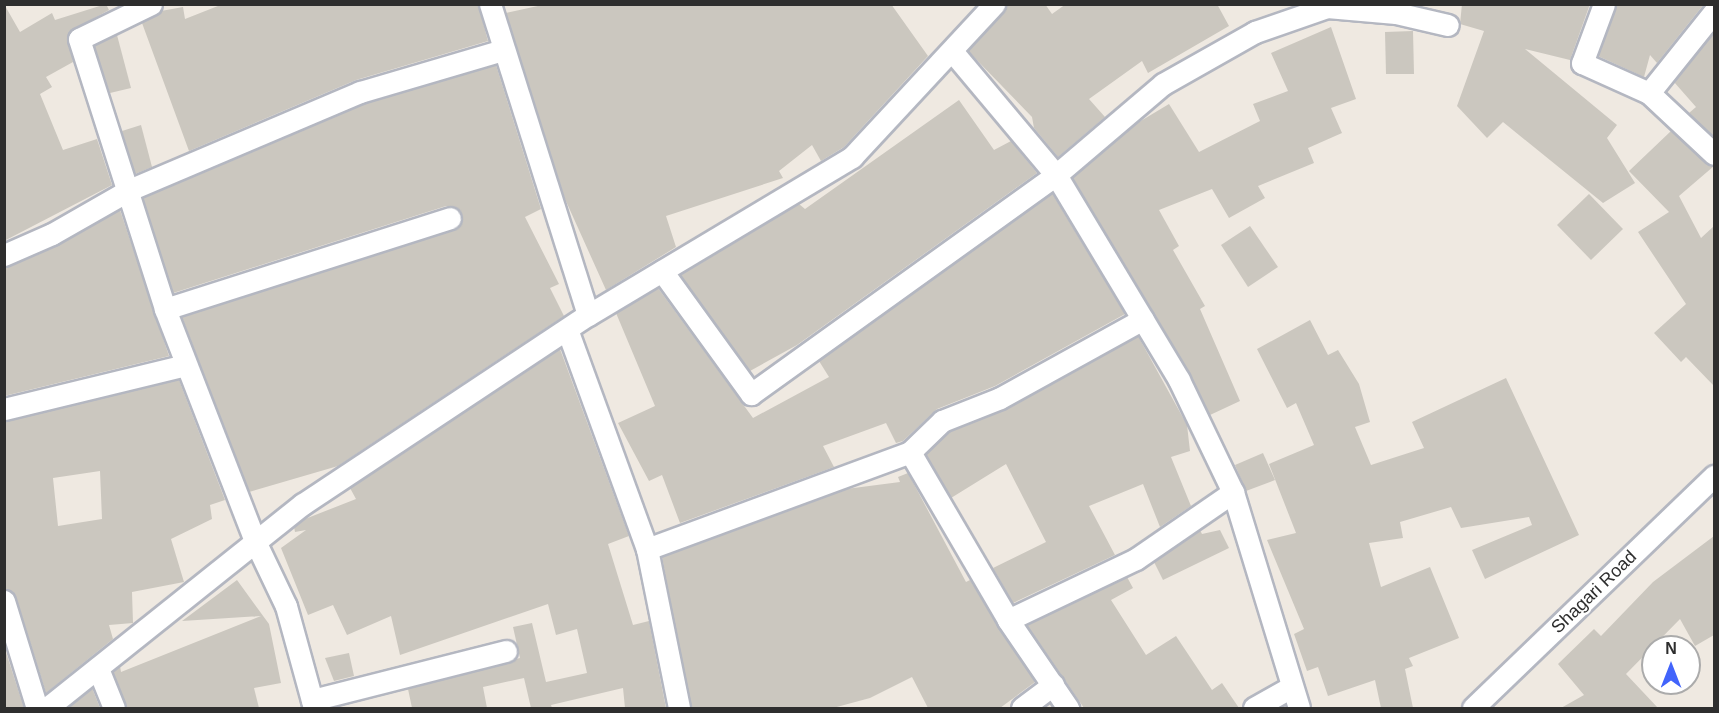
<!DOCTYPE html>
<html>
<head>
<meta charset="utf-8">
<style>
  body { margin:0 }
  #map { position:relative; width:1719px; height:713px; overflow:hidden; background:#efe9e1; font-family:Arial,sans-serif }
  div>[style] { position:absolute }
  [style*='--x'] { left:calc(var(--x)*1px); top:calc(var(--y)*1px); width:calc(var(--w)*1px); rotate:calc(var(--a)*1deg) }
  .building>* { inset:0; background:#cbc7bf }
  .roads { filter:drop-shadow(2px 0 #b4b7c1) drop-shadow(-2px 0 #b4b7c1) drop-shadow(0 2px #b4b7c1) drop-shadow(0 -2px #b4b7c1) }
  .street>* { height:21px; margin:-10.5px; padding:0 10.5px; transform-origin:10.5px; border-radius:10.5px; background:#fff }
  span { translate:-50% -50%; white-space:nowrap; text-align:center; line-height:1.15; -webkit-text-stroke:4.5px #fff; paint-order:stroke }
  .street-label { font-size:18px; color:#2e2e2e }
  .frame { position:absolute; inset:0; border:6px solid #2e2e2e; pointer-events:none }
  .north { position:absolute; left:1641px; top:635px; width:60px; height:60px; box-sizing:border-box; background:#fff; border:2px solid #ababab; border-radius:50%; rotate:0deg; font-size:16px; font-weight:700; line-height:24px; text-align:center; color:#2e2e2e }
  .north::after { content:''; display:block; margin:auto; width:21px; height:27px; background:#4264fb; clip-path:polygon(50% 0,100% 100%,50% 72%,0 100%) }
</style>
</head>
<body>
<div id="map">
  <div class="building">
    <div style="clip-path:polygon(4px 4px,20px 32px,52px 13px,55px 20px,106px 4px,109px 10px,69px 32px,73px 62px,46px 77px,52px 87px,40px 94px,63px 150px,97px 139px,112px 185px,4px 241px)"></div>
    <div style="clip-path:polygon(223px 4px,478px 4px,488px 41px,356px 80px,189px 151px,142px 23px,161px 11px,183px 7px,185px 19px)"></div>
    <div style="clip-path:polygon(547px 4px,891px 4px,928px 56px,844px 147px,821px 161px,812px 145px,779px 171px,783px 178px,666px 216px,676px 247px,606px 290px,565px 199px,506px 13px)"></div>
    <div style="clip-path:polygon(1008px 4px,1045px 4px,1052px 14px,1066px 4px,1217px 4px,1229px 26px,1148px 73px,1142px 61px,1089px 99px,1105px 117px,1058px 157px,1034px 128px,1032px 117px,968px 51px)"></div>
    <div style="clip-path:polygon(1462px 4px,1590px 4px,1570px 60px,1525px 49px,1617px 125px,1607px 138px,1635px 183px,1603px 203px,1503px 122px,1487px 138px,1457px 106px,1484px 31px,1460px 24px)"></div>
    <div style="clip-path:polygon(1616px 4px,1704px 4px,1657px 63px,1650px 55px,1644px 77px,1598px 56px)"></div>
    <div style="clip-path:polygon(1331px 27px,1356px 99px,1331px 108px,1342px 133px,1308px 148px,1314px 163px,1258px 186px,1265px 198px,1229px 218px,1212px 189px,1159px 210px,1179px 246px,1173px 250px,1205px 306px,1200px 309px,1240px 401px,1210px 415px,1072px 178px,1134px 125px,1169px 104px,1199px 152px,1260px 121px,1253px 104px,1288px 91px,1271px 53px)"></div>
    <div style="clip-path:polygon(1413px 31px,1414px 74px,1386px 74px,1385px 32px)"></div>
    <div style="clip-path:polygon(1714px 32px,1714px 137px,1689px 113px,1696px 107px,1674px 82px)"></div>
    <div style="clip-path:polygon(117px 35px,131px 88px,110px 93px,94px 46px)"></div>
    <div style="clip-path:polygon(496px 65px,541px 209px,525px 217px,559px 284px,550px 288px,564px 316px,338px 466px,249px 492px,182px 317px,454px 230px,462px 221px,462px 214px,446px 206px,173px 293px,143px 198px,364px 104px)"></div>
    <div style="clip-path:polygon(959px 100px,994px 150px,1011px 141px,1037px 173px,797px 345px,750px 371px,680px 275px,799px 204px,805px 209px)"></div>
    <div style="clip-path:polygon(141px 125px,152px 167px,135px 174px,122px 131px)"></div>
    <div style="clip-path:polygon(1671px 131px,1714px 166px,1679px 196px,1701px 238px,1714px 226px,1714px 386px,1686px 357px,1681px 362px,1654px 333px,1686px 304px,1638px 232px,1669px 212px,1629px 171px)"></div>
    <div style="clip-path:polygon(1052px 193px,1125px 314px,995px 386px,937px 409px,903px 441px,896px 443px,886px 423px,823px 446px,834px 467px,680px 523px,662px 475px,649px 481px,618px 423px,655px 406px,616px 313px,658px 288px,753px 418px,829px 377px,819px 361px)"></div>
    <div style="clip-path:polygon(1589px 194px,1623px 229px,1591px 260px,1557px 225px)"></div>
    <div style="clip-path:polygon(120px 210px,169px 356px,4px 396px,4px 267px,57px 246px)"></div>
    <div style="clip-path:polygon(1250px 226px,1278px 267px,1248px 287px,1221px 245px)"></div>
    <div style="clip-path:polygon(1310px 320px,1328px 355px,1338px 350px,1359px 384px,1370px 422px,1355px 427px,1371px 465px,1424px 448px,1412px 422px,1506px 378px,1579px 535px,1485px 579px,1472px 550px,1532px 525px,1529px 517px,1461px 528px,1451px 507px,1400px 522px,1403px 538px,1369px 543px,1381px 587px,1430px 567px,1459px 638px,1409px 658px,1413px 666px,1405px 669px,1413px 708px,1381px 708px,1375px 680px,1328px 696px,1318px 667px,1307px 671px,1294px 634px,1304px 629px,1267px 540px,1296px 533px,1269px 464px,1314px 445px,1296px 403px,1287px 408px,1257px 349px)"></div>
    <div style="clip-path:polygon(1138px 336px,1187px 425px,1190px 451px,1171px 457px,1191px 506px,1160px 527px,1143px 484px,1089px 506px,1115px 555px,1013px 603px,993px 568px,1046px 542px,1006px 464px,951px 498px,926px 454px,949px 432px,1006px 409px)"></div>
    <div style="clip-path:polygon(560px 349px,629px 536px,608px 544px,633px 625px,649px 621px,666px 708px,625px 708px,623px 688px,551px 705px,552px 708px,531px 708px,524px 678px,483px 687px,487px 708px,412px 708px,408px 689px,520px 658px,513px 627px,532px 623px,546px 682px,587px 673px,577px 629px,556px 635px,548px 604px,400px 655px,391px 616px,347px 635px,333px 605px,308px 615px,281px 548px,306px 530px,295px 532px,294px 527px,305px 519px,356px 499px,350px 488px)"></div>
    <div style="clip-path:polygon(evenodd,179px 380px,225px 500px,210px 505px,212px 519px,171px 539px,184px 582px,132px 592px,133px 623px,109px 625px,113px 639px,46px 693px,16px 597px,4px 589px,4px 421px,179px 380px,100px 471px,102px 519px,58px 526px,53px 478px,100px 471px)"></div>
    <div style="clip-path:polygon(1263px 453px,1275px 480px,1246px 491px,1235px 465px)"></div>
    <div style="clip-path:polygon(908px 473px,966px 582px,970px 580px,1035px 682px,1000px 708px,928px 708px,912px 677px,870px 698px,833px 708px,691px 708px,662px 557px,846px 489px,900px 482px,898px 477px)"></div>
    <div style="clip-path:polygon(1200px 530px,1202px 534px,1220px 530px,1229px 548px,1163px 580px,1154px 562px)"></div>
    <div style="clip-path:polygon(1714px 536px,1714px 635px,1695px 646px,1680px 619px,1626px 674px,1658px 708px,1561px 708px,1584px 695px,1558px 664px,1594px 629px,1601px 636px,1653px 582px)"></div>
    <div style="clip-path:polygon(1127px 577px,1133px 588px,1111px 600px,1146px 655px,1176px 636px,1212px 690px,1222px 683px,1239px 708px,1084px 708px,1027px 625px)"></div>
    <div style="clip-path:polygon(237px 580px,269px 624px,281px 683px,254px 688px,259px 708px,127px 708px,113px 672px,120px 666px,121px 672px,261px 616px,182px 621px)"></div>
    <div style="clip-path:polygon(4px 646px,24px 708px,4px 708px)"></div>
    <div style="clip-path:polygon(349px 653px,354px 676px,334px 681px,325px 658px)"></div>
    <div style="clip-path:polygon(92px 688px,100px 708px,67px 708px)"></div>
  </div>
  <div class="roads">
    <div class="street">
      <div style="--x:151;--y:4;--w:80;--a:154.1"></div>
      <div style="--x:79;--y:39;--w:283;--a:72.3"></div>
      <div style="--x:165;--y:309;--w:247;--a:68.8"></div>
      <div style="--x:254;--y:539;--w:74;--a:64.5"></div>
      <div style="--x:286;--y:606;--w:106;--a:74.6"></div>
      <div style="--x:490;--y:4;--w:326;--a:72.5"></div>
      <div style="--x:1604;--y:4;--w:63;--a:110.4"></div>
      <div style="--x:1582;--y:63;--w:73;--a:24.1"></div>
      <div style="--x:1649;--y:93;--w:89;--a:43.2"></div>
      <div style="--x:952;--y:51;--w:162;--a:50"></div>
      <div style="--x:1056;--y:175;--w:239;--a:59"></div>
      <div style="--x:1179;--y:380;--w:124;--a:64.3"></div>
      <div style="--x:1233;--y:492;--w:226;--a:73"></div>
      <div style="--x:1649;--y:93;--w:104;--a:-51.3"></div>
      <div style="--x:4;--y:255;--w:52;--a:-23.6"></div>
      <div style="--x:52;--y:234;--w:89;--a:-29.7"></div>
      <div style="--x:129;--y:190;--w:251;--a:-23"></div>
      <div style="--x:360;--y:92;--w:149;--a:-16.4"></div>
      <div style="--x:662;--y:271;--w:152;--a:54.1"></div>
      <div style="--x:751;--y:394;--w:375;--a:-35.7"></div>
      <div style="--x:1056;--y:175;--w:140;--a:-40.4"></div>
      <div style="--x:1163;--y:84;--w:106;--a:-29.5"></div>
      <div style="--x:1255;--y:32;--w:76;--a:-19.1"></div>
      <div style="--x:1327;--y:7;--w:69;--a:5"></div>
      <div style="--x:1396;--y:13;--w:53;--a:13"></div>
      <div style="--x:165;--y:309;--w:299;--a:-17.7"></div>
      <div style="--x:568;--y:332;--w:231;--a:70"></div>
      <div style="--x:647;--y:549;--w:162;--a:78.6"></div>
      <div style="--x:4;--y:409;--w:187;--a:-13.6"></div>
      <div style="--x:910;--y:452;--w:194;--a:59.7"></div>
      <div style="--x:1008;--y:620;--w:107;--a:55.7"></div>
      <div style="--x:647;--y:549;--w:280;--a:-20.2"></div>
      <div style="--x:910;--y:452;--w:45;--a:-44.1"></div>
      <div style="--x:942;--y:421;--w:62;--a:-21.6"></div>
      <div style="--x:1000;--y:398;--w:163;--a:-28.9"></div>
      <div style="--x:4;--y:601;--w:112;--a:72.9"></div>
      <div style="--x:1008;--y:620;--w:142;--a:-25.5"></div>
      <div style="--x:1136;--y:559;--w:118;--a:-34.6"></div>
      <div style="--x:99;--y:671;--w:40;--a:68"></div>
      <div style="--x:312;--y:700;--w:200;--a:-14.2"></div>
      <div style="--x:47;--y:708;--w:327;--a:-38.6"></div>
      <div style="--x:303;--y:504;--w:342;--a:-33.6"></div>
      <div style="--x:588;--y:315;--w:308;--a:-30.9"></div>
      <div style="--x:852;--y:157;--w:209;--a:-47.1"></div>
      <div style="--x:1022;--y:708;--w:39;--a:-37"></div>
      <div style="--x:1254;--y:708;--w:43;--a:-29.6"></div>
      <div style="--x:1473;--y:708;--w:335;--a:-43.9"></div>
    </div>
  </div>
  <div class="street-label">
    <span style="left:1594px;top:592px;rotate:-44deg">Shagari Road</span>
  </div>
  <div class="frame"></div>
  <div class="north">N</div>
</div>
</body>
</html>
